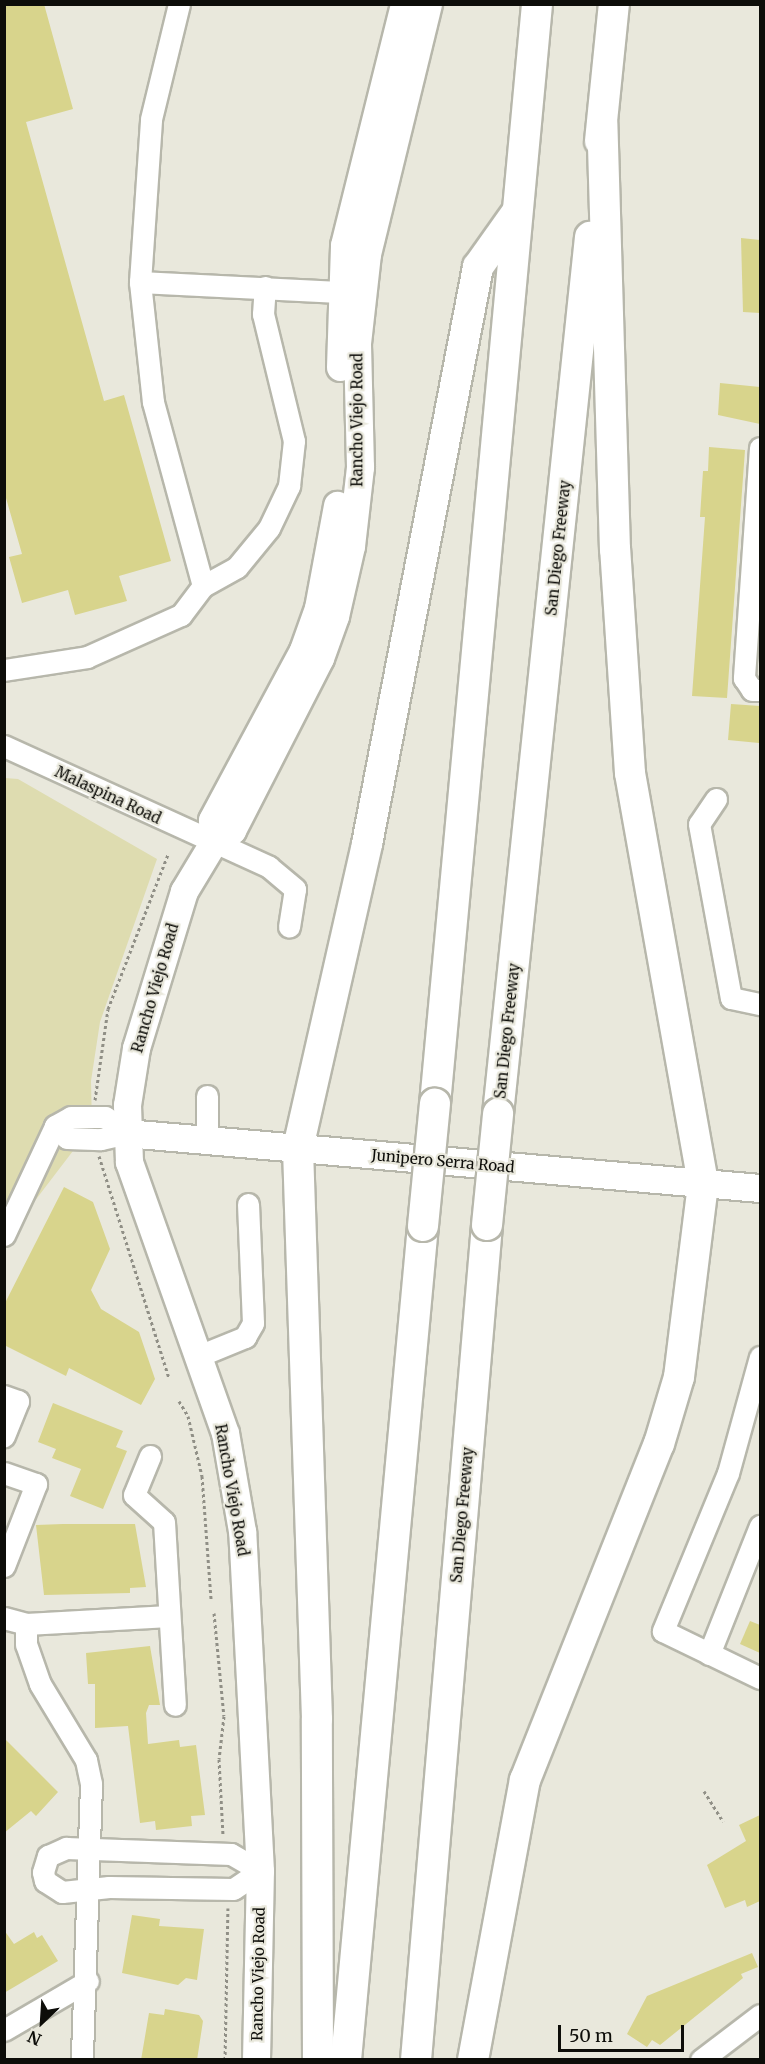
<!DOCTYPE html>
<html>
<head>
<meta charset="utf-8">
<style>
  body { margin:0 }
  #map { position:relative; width:765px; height:2064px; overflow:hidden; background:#e9e8dc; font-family:Merriweather,serif }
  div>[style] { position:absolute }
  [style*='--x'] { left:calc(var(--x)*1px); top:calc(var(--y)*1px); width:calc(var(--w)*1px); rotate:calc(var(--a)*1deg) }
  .green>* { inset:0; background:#dedcb0 }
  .building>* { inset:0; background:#d8d48c }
  .path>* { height:3px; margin-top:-1.5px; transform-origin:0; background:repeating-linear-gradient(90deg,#908f86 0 3px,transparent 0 6px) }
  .roads { filter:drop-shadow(2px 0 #b7b7ab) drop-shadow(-2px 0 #b7b7ab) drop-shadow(0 2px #b7b7ab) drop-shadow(0 -2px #b7b7ab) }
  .minor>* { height:21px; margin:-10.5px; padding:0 10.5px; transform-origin:10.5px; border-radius:10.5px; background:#fff }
  .major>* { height:27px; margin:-13.5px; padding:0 13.5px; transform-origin:13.5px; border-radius:13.5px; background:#fff }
  .highway>* { height:30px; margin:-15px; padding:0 15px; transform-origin:15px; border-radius:15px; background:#fff }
  .bridges { filter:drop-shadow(2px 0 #b7b7ab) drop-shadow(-2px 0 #b7b7ab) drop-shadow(0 2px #b7b7ab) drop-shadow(0 -2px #b7b7ab) }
  .highway-bridge>* { height:30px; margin:-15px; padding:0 15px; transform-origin:15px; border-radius:15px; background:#fff }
  span { translate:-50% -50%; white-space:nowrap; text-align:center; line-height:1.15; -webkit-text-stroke:4.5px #e9e8dc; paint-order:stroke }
  .street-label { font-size:15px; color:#0d0d09 }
  .frame { position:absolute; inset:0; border:6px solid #0d0d09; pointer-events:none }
  .north { position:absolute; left:12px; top:1992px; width:60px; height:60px; -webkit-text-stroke:4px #e9e8dc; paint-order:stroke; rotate:205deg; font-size:16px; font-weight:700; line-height:24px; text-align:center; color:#0d0d09 }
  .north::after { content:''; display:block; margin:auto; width:21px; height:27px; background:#0d0d09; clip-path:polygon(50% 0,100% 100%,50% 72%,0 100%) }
  .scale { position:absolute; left:558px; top:2025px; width:126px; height:27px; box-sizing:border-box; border:3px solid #0d0d09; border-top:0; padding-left:8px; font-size:18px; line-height:21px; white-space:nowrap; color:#0d0d09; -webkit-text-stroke:4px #e9e8dc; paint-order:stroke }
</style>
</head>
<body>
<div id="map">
  <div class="green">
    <div style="clip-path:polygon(5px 778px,18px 779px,157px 859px,100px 1022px,91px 1081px,92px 1126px,5px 1240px)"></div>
  </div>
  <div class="building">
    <div style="clip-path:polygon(4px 4px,44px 4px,73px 109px,26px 122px,104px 401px,124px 395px,171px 561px,119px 576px,127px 601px,75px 615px,68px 590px,22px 603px,9px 557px,22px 554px,4px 491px)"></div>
    <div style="clip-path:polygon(741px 238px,760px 240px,760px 313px,743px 312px)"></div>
    <div style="clip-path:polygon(720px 383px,760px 387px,760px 424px,718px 415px)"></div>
    <div style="clip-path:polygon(709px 447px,745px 450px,727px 698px,692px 696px,705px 517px,700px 517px,703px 471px,708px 471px)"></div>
    <div style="clip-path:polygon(731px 704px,760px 706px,759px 743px,728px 740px)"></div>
    <div style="clip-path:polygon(64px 1187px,93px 1202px,110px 1249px,91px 1290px,101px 1309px,139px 1332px,155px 1379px,141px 1405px,69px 1368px,66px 1376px,4px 1345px,4px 1305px)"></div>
    <div style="clip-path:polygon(53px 1403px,123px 1431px,116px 1447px,127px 1451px,103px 1509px,70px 1496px,81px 1469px,52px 1458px,56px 1449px,38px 1442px)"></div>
    <div style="clip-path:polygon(63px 1524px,135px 1524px,146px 1587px,130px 1588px,130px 1593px,44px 1595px,36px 1525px)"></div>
    <div style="clip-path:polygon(750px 1621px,760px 1625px,760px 1653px,740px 1644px)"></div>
    <div style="clip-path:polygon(150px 1646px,160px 1705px,149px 1705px,146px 1713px,148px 1744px,179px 1740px,180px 1747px,196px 1745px,205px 1815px,191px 1816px,192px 1826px,156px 1830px,155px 1821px,140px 1823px,128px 1726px,95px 1728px,95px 1684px,88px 1684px,86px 1653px)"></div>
    <div style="clip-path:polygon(4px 1738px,58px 1792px,36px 1816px,31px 1811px,4px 1833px)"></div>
    <div style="clip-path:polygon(760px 1815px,760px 1901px,747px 1907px,745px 1900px,725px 1908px,707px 1865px,746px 1841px,739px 1825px)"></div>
    <div style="clip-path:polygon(132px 1915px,160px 1919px,159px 1926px,204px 1929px,197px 1980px,186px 1978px,178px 1985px,122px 1973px)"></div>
    <div style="clip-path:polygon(4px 1930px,14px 1944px,34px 1932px,37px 1938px,42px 1935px,58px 1961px,4px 1993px)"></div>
    <div style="clip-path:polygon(752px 1953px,758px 1967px,741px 1974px,743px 1978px,660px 2045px,652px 2040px,647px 2047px,627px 2034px,647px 1996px)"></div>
    <div style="clip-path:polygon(165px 2009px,199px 2015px,203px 2021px,197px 2060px,141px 2060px,149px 2013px,164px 2015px)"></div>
  </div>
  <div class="path">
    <div style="--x:95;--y:1100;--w:92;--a:-81.9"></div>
    <div style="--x:108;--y:1009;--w:166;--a:-68.8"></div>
    <div style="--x:99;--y:1156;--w:233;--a:72.5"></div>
    <div style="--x:179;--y:1401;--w:17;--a:59"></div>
    <div style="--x:188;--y:1416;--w:62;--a:76.9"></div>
    <div style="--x:202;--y:1476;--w:123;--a:85.8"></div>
    <div style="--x:214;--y:1613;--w:103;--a:84.5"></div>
    <div style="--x:224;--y:1716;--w:43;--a:96.6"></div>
    <div style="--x:219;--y:1759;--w:77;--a:87"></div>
    <div style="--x:704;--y:1791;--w:36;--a:58"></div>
    <div style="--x:225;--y:2060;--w:152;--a:-88.9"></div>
  </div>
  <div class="roads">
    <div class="minor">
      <div style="--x:140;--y:282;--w:199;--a:2.9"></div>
      <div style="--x:760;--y:448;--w:231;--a:94"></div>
      <div style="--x:744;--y:678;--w:14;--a:56"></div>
      <div style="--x:752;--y:690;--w:8;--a:0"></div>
      <div style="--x:203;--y:586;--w:39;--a:-29"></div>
      <div style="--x:237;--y:567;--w:50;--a:-50.6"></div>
      <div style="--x:269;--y:528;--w:47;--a:-64.5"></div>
      <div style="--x:289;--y:486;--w:45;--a:-83.7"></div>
      <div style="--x:294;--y:441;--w:131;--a:-103.7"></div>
      <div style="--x:263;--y:314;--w:27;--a:-86"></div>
      <div style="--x:4;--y:670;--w:84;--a:-8.9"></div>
      <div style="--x:87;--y:657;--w:103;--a:-24.1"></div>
      <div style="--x:181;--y:615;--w:36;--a:-53"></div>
      <div style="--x:203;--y:586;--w:191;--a:-105.2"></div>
      <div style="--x:153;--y:402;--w:121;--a:-96.2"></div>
      <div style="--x:140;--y:282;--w:163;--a:-86.1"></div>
      <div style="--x:151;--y:119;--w:118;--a:-76.3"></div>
      <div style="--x:4;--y:746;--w:291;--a:24.5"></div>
      <div style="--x:269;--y:867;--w:34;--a:40"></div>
      <div style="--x:295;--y:889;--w:38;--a:99"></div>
      <div style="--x:716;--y:799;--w:30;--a:124"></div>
      <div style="--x:699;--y:824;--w:177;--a:79.6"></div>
      <div style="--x:731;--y:998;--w:30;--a:12"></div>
      <div style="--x:55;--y:1126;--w:17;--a:45"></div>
      <div style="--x:67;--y:1138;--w:34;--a:2"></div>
      <div style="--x:101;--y:1139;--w:26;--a:-13"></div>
      <div style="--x:207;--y:1140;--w:44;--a:-90"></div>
      <div style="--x:4;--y:1235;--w:120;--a:-64.9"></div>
      <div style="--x:55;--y:1126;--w:18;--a:-29"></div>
      <div style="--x:71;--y:1117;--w:34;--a:0"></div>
      <div style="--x:105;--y:1117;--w:26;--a:37"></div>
      <div style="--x:201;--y:1355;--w:48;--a:-22.2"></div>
      <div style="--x:245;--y:1337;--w:16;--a:-60"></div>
      <div style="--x:253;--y:1323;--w:119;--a:-92.4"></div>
      <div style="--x:760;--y:1357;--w:120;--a:105.4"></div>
      <div style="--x:728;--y:1473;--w:171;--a:112.4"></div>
      <div style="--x:663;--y:1631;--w:108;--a:25.9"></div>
      <div style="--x:4;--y:1396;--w:15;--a:20"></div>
      <div style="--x:18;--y:1401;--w:38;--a:112"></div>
      <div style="--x:150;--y:1456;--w:42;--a:112.3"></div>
      <div style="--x:134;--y:1495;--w:40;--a:42"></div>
      <div style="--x:164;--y:1522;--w:183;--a:86.6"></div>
      <div style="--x:4;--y:1473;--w:34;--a:19"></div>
      <div style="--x:36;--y:1484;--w:88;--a:111.3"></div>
      <div style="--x:4;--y:1618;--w:23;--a:15"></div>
      <div style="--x:26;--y:1624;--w:143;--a:-3.2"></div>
      <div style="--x:26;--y:1624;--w:20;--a:90"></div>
      <div style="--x:26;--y:1644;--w:42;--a:70.7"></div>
      <div style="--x:40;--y:1684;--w:89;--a:58.8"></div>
      <div style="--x:86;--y:1760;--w:25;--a:78"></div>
      <div style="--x:91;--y:1784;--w:276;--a:91.9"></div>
      <div style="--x:709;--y:1654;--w:138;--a:-68.3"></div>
      <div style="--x:66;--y:1848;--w:165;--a:2.1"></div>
      <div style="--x:231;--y:1854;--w:34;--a:30"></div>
      <div style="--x:260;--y:1871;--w:32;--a:146"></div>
      <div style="--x:233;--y:1889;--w:124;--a:-179.1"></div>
      <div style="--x:109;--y:1887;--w:47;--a:173.9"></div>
      <div style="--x:62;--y:1892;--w:20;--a:-147"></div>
      <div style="--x:45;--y:1881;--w:9;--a:-103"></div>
      <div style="--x:43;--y:1872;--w:17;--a:-73"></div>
      <div style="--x:48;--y:1856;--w:20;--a:-24"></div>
      <div style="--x:4;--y:2030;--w:97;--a:-30.3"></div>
      <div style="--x:701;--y:2060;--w:74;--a:-37.3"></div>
    </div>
    <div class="major">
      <div style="--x:340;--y:367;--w:122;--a:-88.1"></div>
      <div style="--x:344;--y:245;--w:248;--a:-76"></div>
      <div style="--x:213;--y:843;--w:23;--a:-92"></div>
      <div style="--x:212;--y:820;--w:193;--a:-61.8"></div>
      <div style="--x:303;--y:650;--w:45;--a:-70.3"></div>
      <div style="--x:318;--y:608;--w:105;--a:-79.5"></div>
      <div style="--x:126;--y:1133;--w:636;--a:4.96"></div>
      <div style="--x:256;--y:2060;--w:189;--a:-88.8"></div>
      <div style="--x:260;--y:1871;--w:340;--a:-93"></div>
      <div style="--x:242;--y:1531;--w:99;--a:-99.8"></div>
      <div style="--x:225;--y:1433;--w:288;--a:-109.5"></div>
      <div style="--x:129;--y:1162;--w:57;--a:-92"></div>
      <div style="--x:127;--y:1105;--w:58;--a:-81"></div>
      <div style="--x:136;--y:1048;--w:164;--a:-73"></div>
      <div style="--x:184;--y:891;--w:56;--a:-58.9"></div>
      <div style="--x:213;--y:843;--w:23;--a:-34"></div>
      <div style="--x:232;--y:830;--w:193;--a:-62.9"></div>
      <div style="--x:320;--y:658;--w:45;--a:-70.3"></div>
      <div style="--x:335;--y:616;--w:72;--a:-77.1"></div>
      <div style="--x:351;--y:546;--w:80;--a:-83.5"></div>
      <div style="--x:360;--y:467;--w:124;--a:-91.4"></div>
      <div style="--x:357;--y:343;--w:90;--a:-83.6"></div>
      <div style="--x:367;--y:254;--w:257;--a:-76.3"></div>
    </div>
    <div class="highway">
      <div style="--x:600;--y:141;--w:138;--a:-84.2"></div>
      <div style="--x:435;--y:1104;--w:1105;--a:-84.7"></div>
      <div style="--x:498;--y:1114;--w:882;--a:-84.01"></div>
      <div style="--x:318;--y:2060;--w:341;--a:-90.2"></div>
      <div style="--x:317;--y:1719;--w:571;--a:-91.91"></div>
      <div style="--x:298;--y:1148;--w:312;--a:-77.2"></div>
      <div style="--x:367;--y:844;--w:588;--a:-79.11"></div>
      <div style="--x:478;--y:267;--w:67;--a:-54.7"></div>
      <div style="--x:346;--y:2060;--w:838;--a:-84.73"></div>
      <div style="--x:416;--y:2060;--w:838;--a:-85.14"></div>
      <div style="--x:473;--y:2060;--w:285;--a:-79.5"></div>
      <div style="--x:525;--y:1780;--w:362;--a:-68.3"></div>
      <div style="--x:659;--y:1444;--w:70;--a:-73.4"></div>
      <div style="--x:679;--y:1377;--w:195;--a:-82.9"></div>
      <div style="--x:703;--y:1183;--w:416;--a:-100.1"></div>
      <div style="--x:630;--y:773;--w:224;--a:-93.8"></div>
      <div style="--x:615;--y:550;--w:427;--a:-91.7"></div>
    </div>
  </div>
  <div class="bridges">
    <div class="highway-bridge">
      <div style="--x:487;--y:1225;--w:112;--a:-84.3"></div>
      <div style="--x:423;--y:1226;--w:123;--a:-84.4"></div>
    </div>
  </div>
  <div class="street-label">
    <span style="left:357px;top:420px;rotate:-90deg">Rancho Viejo Road</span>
    <span style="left:558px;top:548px;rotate:-84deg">San Diego Freeway</span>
    <span style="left:108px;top:795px;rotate:25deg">Malaspina Road</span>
    <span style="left:155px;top:988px;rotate:-74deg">Rancho Viejo Road</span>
    <span style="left:507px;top:1031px;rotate:-84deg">San Diego Freeway</span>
    <span style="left:443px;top:1161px;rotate:5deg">Junipero Serra Road</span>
    <span style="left:232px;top:1490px;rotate:80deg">Rancho Viejo Road</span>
    <span style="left:462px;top:1515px;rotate:-85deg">San Diego Freeway</span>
    <span style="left:258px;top:1974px;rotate:-89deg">Rancho Viejo Road</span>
  </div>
  <div class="frame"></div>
  <div class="north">N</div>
  <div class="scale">50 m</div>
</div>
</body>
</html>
